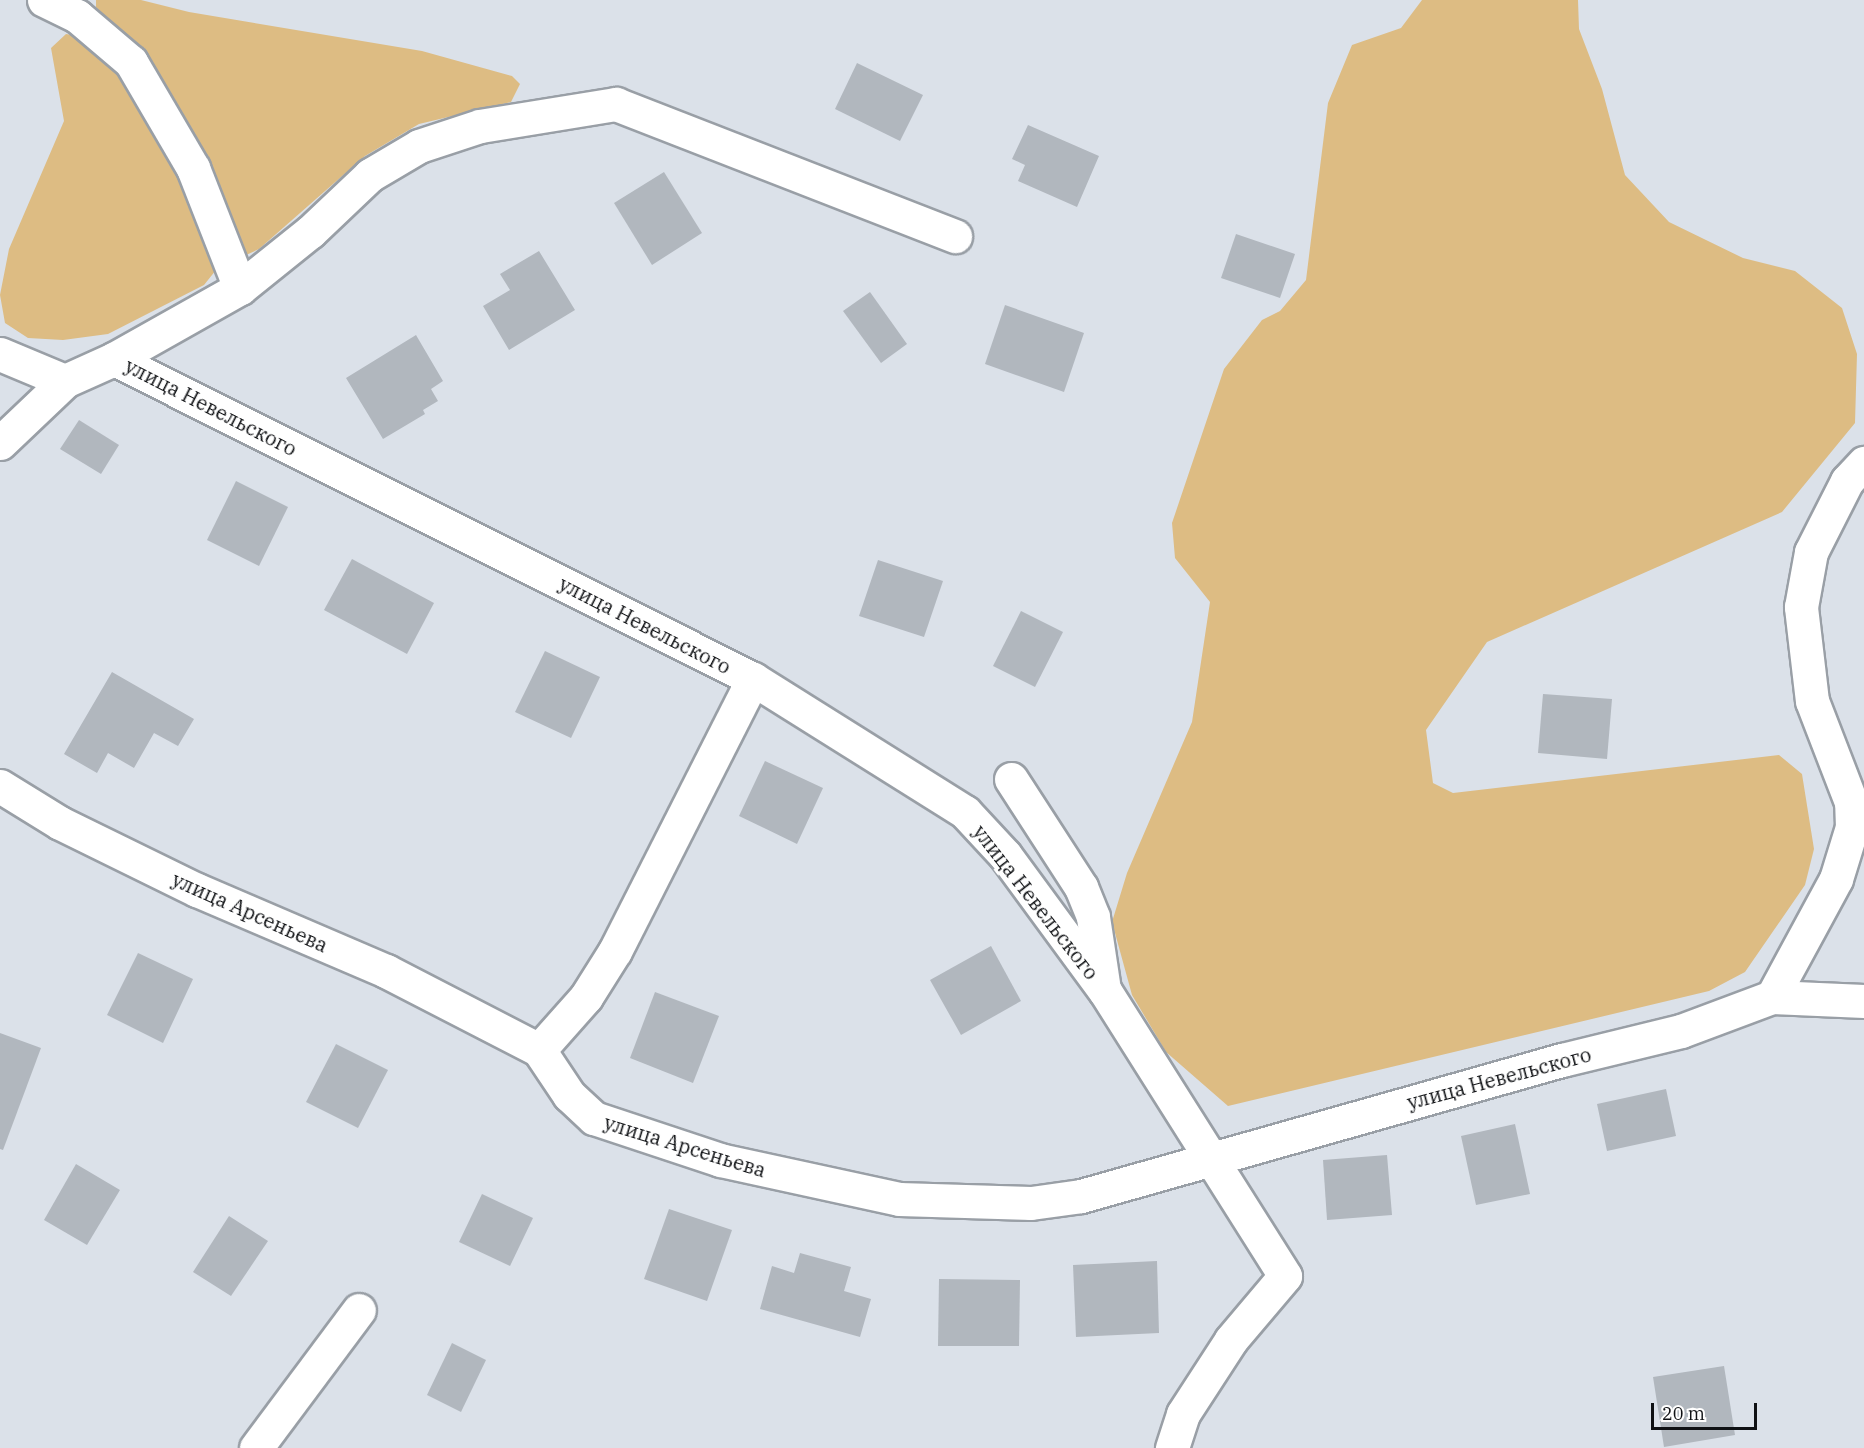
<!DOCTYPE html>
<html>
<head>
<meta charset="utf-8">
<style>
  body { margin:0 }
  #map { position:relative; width:1864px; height:1448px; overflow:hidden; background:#dbe1e9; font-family:"IBM Plex Serif",serif }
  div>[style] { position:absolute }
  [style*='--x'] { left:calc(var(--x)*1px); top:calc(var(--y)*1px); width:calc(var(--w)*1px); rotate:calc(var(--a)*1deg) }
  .green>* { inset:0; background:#ddbc83 }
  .building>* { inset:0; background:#b1b7be }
  .roads { filter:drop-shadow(2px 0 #999fa6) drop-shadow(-2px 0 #999fa6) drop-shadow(0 2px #999fa6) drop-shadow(0 -2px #999fa6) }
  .minor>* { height:33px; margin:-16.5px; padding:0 16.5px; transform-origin:16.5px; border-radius:16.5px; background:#fff }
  span { translate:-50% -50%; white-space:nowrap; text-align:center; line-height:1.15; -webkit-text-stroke:6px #fff; paint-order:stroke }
  .street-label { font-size:20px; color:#0f1114 }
  .scale { position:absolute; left:1651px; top:1403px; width:106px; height:27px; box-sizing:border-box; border:3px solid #0f1114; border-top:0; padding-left:8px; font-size:18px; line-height:21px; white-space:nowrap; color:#0f1114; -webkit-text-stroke:4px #fff; paint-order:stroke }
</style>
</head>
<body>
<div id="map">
  <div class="green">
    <div style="clip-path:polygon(96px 0,141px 0,189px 12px,422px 51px,512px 76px,520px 84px,511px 102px,419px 124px,365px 156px,259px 249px,244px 256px,138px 53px,96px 7px)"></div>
    <div style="clip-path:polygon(1422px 0,1578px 0,1579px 29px,1602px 89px,1625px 175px,1669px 222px,1743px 258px,1795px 271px,1842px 308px,1857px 354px,1855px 423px,1782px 512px,1487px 642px,1426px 730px,1433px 783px,1453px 793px,1779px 755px,1802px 774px,1814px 849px,1805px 885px,1745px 972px,1709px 991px,1228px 1106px,1166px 1052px,1132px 995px,1112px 922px,1127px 873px,1192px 722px,1210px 602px,1175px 558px,1172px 523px,1224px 369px,1262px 320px,1280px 311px,1306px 280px,1328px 103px,1352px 45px,1401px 28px)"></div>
    <div style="clip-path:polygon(66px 34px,78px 36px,118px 70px,180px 177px,216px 270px,204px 285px,108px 334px,63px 340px,28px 338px,5px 323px,0 295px,9px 249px,64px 121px,51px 48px)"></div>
  </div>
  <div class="building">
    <div style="clip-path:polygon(857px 63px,923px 95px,900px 141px,835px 109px)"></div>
    <div style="clip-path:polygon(1028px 125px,1099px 156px,1077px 207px,1018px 181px,1025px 165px,1012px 159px)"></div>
    <div style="clip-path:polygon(664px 172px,702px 233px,652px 265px,614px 203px)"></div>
    <div style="clip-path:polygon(1236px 234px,1295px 254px,1280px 298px,1221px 278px)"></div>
    <div style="clip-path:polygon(539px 251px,575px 310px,509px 350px,483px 306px,510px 290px,500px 274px)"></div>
    <div style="clip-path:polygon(870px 292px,907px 344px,881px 363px,843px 311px)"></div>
    <div style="clip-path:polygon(1005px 305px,1084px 333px,1064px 392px,985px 364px)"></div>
    <div style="clip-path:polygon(416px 335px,443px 381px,431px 389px,438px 401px,423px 410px,425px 414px,383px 439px,346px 378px)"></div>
    <div style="clip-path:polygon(79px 420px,119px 445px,101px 474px,60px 449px)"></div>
    <div style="clip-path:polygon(236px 481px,288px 507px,259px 566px,207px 540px)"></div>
    <div style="clip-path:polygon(352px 559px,434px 603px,407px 654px,324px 610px)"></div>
    <div style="clip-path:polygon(878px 560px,943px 581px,924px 637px,859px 616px)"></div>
    <div style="clip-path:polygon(1021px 611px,1063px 632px,1035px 687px,993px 666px)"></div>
    <div style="clip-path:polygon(545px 651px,600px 677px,571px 738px,515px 712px)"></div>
    <div style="clip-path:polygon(112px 672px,194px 719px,178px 746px,154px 733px,134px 768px,108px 753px,97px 773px,64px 754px)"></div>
    <div style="clip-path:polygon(1543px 694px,1612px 699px,1607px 759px,1538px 753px)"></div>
    <div style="clip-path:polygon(765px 761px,823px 788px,797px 844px,739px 816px)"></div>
    <div style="clip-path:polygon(991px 946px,1021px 1001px,961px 1035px,930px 980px)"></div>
    <div style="clip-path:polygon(138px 953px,193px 979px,163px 1043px,107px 1015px)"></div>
    <div style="clip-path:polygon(655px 992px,719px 1016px,693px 1083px,630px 1058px)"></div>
    <div style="clip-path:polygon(0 1033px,41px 1048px,3px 1150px,0 1149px)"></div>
    <div style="clip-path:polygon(336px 1044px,388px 1070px,358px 1128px,306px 1102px)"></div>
    <div style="clip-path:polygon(1666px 1089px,1676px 1136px,1607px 1151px,1597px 1104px)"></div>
    <div style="clip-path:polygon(1515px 1124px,1530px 1194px,1476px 1205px,1461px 1136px)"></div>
    <div style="clip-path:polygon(1387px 1155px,1392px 1215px,1327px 1220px,1323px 1160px)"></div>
    <div style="clip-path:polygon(76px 1164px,120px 1190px,87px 1245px,44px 1220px)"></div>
    <div style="clip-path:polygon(482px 1194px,533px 1218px,510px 1266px,459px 1242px)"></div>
    <div style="clip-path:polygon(669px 1209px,732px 1230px,707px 1301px,644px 1279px)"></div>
    <div style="clip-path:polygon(229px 1216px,268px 1241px,231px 1296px,193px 1272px)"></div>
    <div style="clip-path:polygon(800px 1253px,851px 1267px,844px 1291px,871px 1299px,860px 1337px,760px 1309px,772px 1266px,794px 1273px)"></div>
    <div style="clip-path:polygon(1157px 1261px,1159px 1333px,1076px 1337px,1073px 1265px)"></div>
    <div style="clip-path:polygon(939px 1279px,1020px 1280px,1019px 1346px,938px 1346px)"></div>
    <div style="clip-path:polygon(452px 1343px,486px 1360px,461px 1412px,427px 1395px)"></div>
    <div style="clip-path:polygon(1724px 1366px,1735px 1435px,1664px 1447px,1653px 1377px)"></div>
  </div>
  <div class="roads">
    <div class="minor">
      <div style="--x:44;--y:0;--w:37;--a:26"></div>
      <div style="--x:77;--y:16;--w:71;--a:40.4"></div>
      <div style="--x:131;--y:62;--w:123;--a:59.7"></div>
      <div style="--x:193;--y:168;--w:129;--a:68.6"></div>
      <div style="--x:0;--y:354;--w:70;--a:22.6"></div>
      <div style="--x:65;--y:381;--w:54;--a:-24.2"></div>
      <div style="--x:114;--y:359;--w:715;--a:26.6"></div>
      <div style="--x:753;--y:679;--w:250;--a:32.1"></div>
      <div style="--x:965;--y:812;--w:59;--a:47.1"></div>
      <div style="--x:1005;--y:855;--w:169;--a:53.7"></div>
      <div style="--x:1105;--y:991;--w:337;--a:57.7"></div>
      <div style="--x:1285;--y:1276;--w:84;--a:130.2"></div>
      <div style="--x:1231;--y:1340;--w:88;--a:123"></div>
      <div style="--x:1183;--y:1414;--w:36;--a:108"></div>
      <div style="--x:114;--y:359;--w:145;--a:-29.4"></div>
      <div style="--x:240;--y:288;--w:90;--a:-38.7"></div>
      <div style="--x:310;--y:232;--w:83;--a:-43.5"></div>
      <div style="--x:370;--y:175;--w:57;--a:-30.6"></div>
      <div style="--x:419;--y:146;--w:64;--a:-18.2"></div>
      <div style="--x:480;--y:126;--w:138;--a:-9.2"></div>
      <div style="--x:616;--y:104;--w:364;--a:21.3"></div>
      <div style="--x:0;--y:443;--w:90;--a:-43.6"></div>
      <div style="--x:1011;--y:779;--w:129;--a:57.1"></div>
      <div style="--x:1081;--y:887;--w:32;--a:68"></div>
      <div style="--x:1093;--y:917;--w:67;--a:81.4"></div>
      <div style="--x:0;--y:786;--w:70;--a:31.7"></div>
      <div style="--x:60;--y:823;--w:153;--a:26.1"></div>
      <div style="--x:197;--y:890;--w:206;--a:23.2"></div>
      <div style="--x:386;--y:971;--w:172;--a:27.3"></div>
      <div style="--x:539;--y:1050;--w:54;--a:56.3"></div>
      <div style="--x:569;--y:1095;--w:34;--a:43"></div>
      <div style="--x:594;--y:1118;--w:133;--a:18.4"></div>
      <div style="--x:720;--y:1160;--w:183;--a:12.3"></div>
      <div style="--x:899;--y:1199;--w:132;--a:1.7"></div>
      <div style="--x:1031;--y:1203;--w:50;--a:-8"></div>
      <div style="--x:1081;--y:1196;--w:500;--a:-15.8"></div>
      <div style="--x:1562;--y:1060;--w:122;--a:-13.7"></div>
      <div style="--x:1681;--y:1031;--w:97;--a:-20.5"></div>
      <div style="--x:1772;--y:997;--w:92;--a:2.5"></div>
      <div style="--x:1772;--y:997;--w:134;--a:-61.5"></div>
      <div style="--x:1836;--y:879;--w:54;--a:-72.9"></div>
      <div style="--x:1852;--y:827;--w:25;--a:-92"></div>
      <div style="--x:1851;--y:802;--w:108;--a:-111.1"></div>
      <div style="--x:1812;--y:701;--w:95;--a:-96.7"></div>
      <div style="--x:1801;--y:607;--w:56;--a:-79.7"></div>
      <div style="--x:1811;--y:552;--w:80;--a:-63.1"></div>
      <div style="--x:1847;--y:481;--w:25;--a:-47"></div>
      <div style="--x:539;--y:1050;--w:71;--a:-48.4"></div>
      <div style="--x:586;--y:997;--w:54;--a:-57.8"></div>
      <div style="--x:615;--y:951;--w:305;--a:-63.1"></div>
      <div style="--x:256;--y:1448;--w:172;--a:-53.3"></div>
    </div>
  </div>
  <div class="street-label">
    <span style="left:211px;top:407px;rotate:27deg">улица Невельского</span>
    <span style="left:645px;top:625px;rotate:27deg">улица Невельского</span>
    <span style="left:1036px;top:902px;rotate:52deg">улица Невельского</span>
    <span style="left:250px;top:912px;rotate:24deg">улица Арсеньева</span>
    <span style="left:1499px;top:1078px;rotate:-15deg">улица Невельского</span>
    <span style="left:685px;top:1146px;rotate:17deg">улица Арсеньева</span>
  </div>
  <div class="scale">20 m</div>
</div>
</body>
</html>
